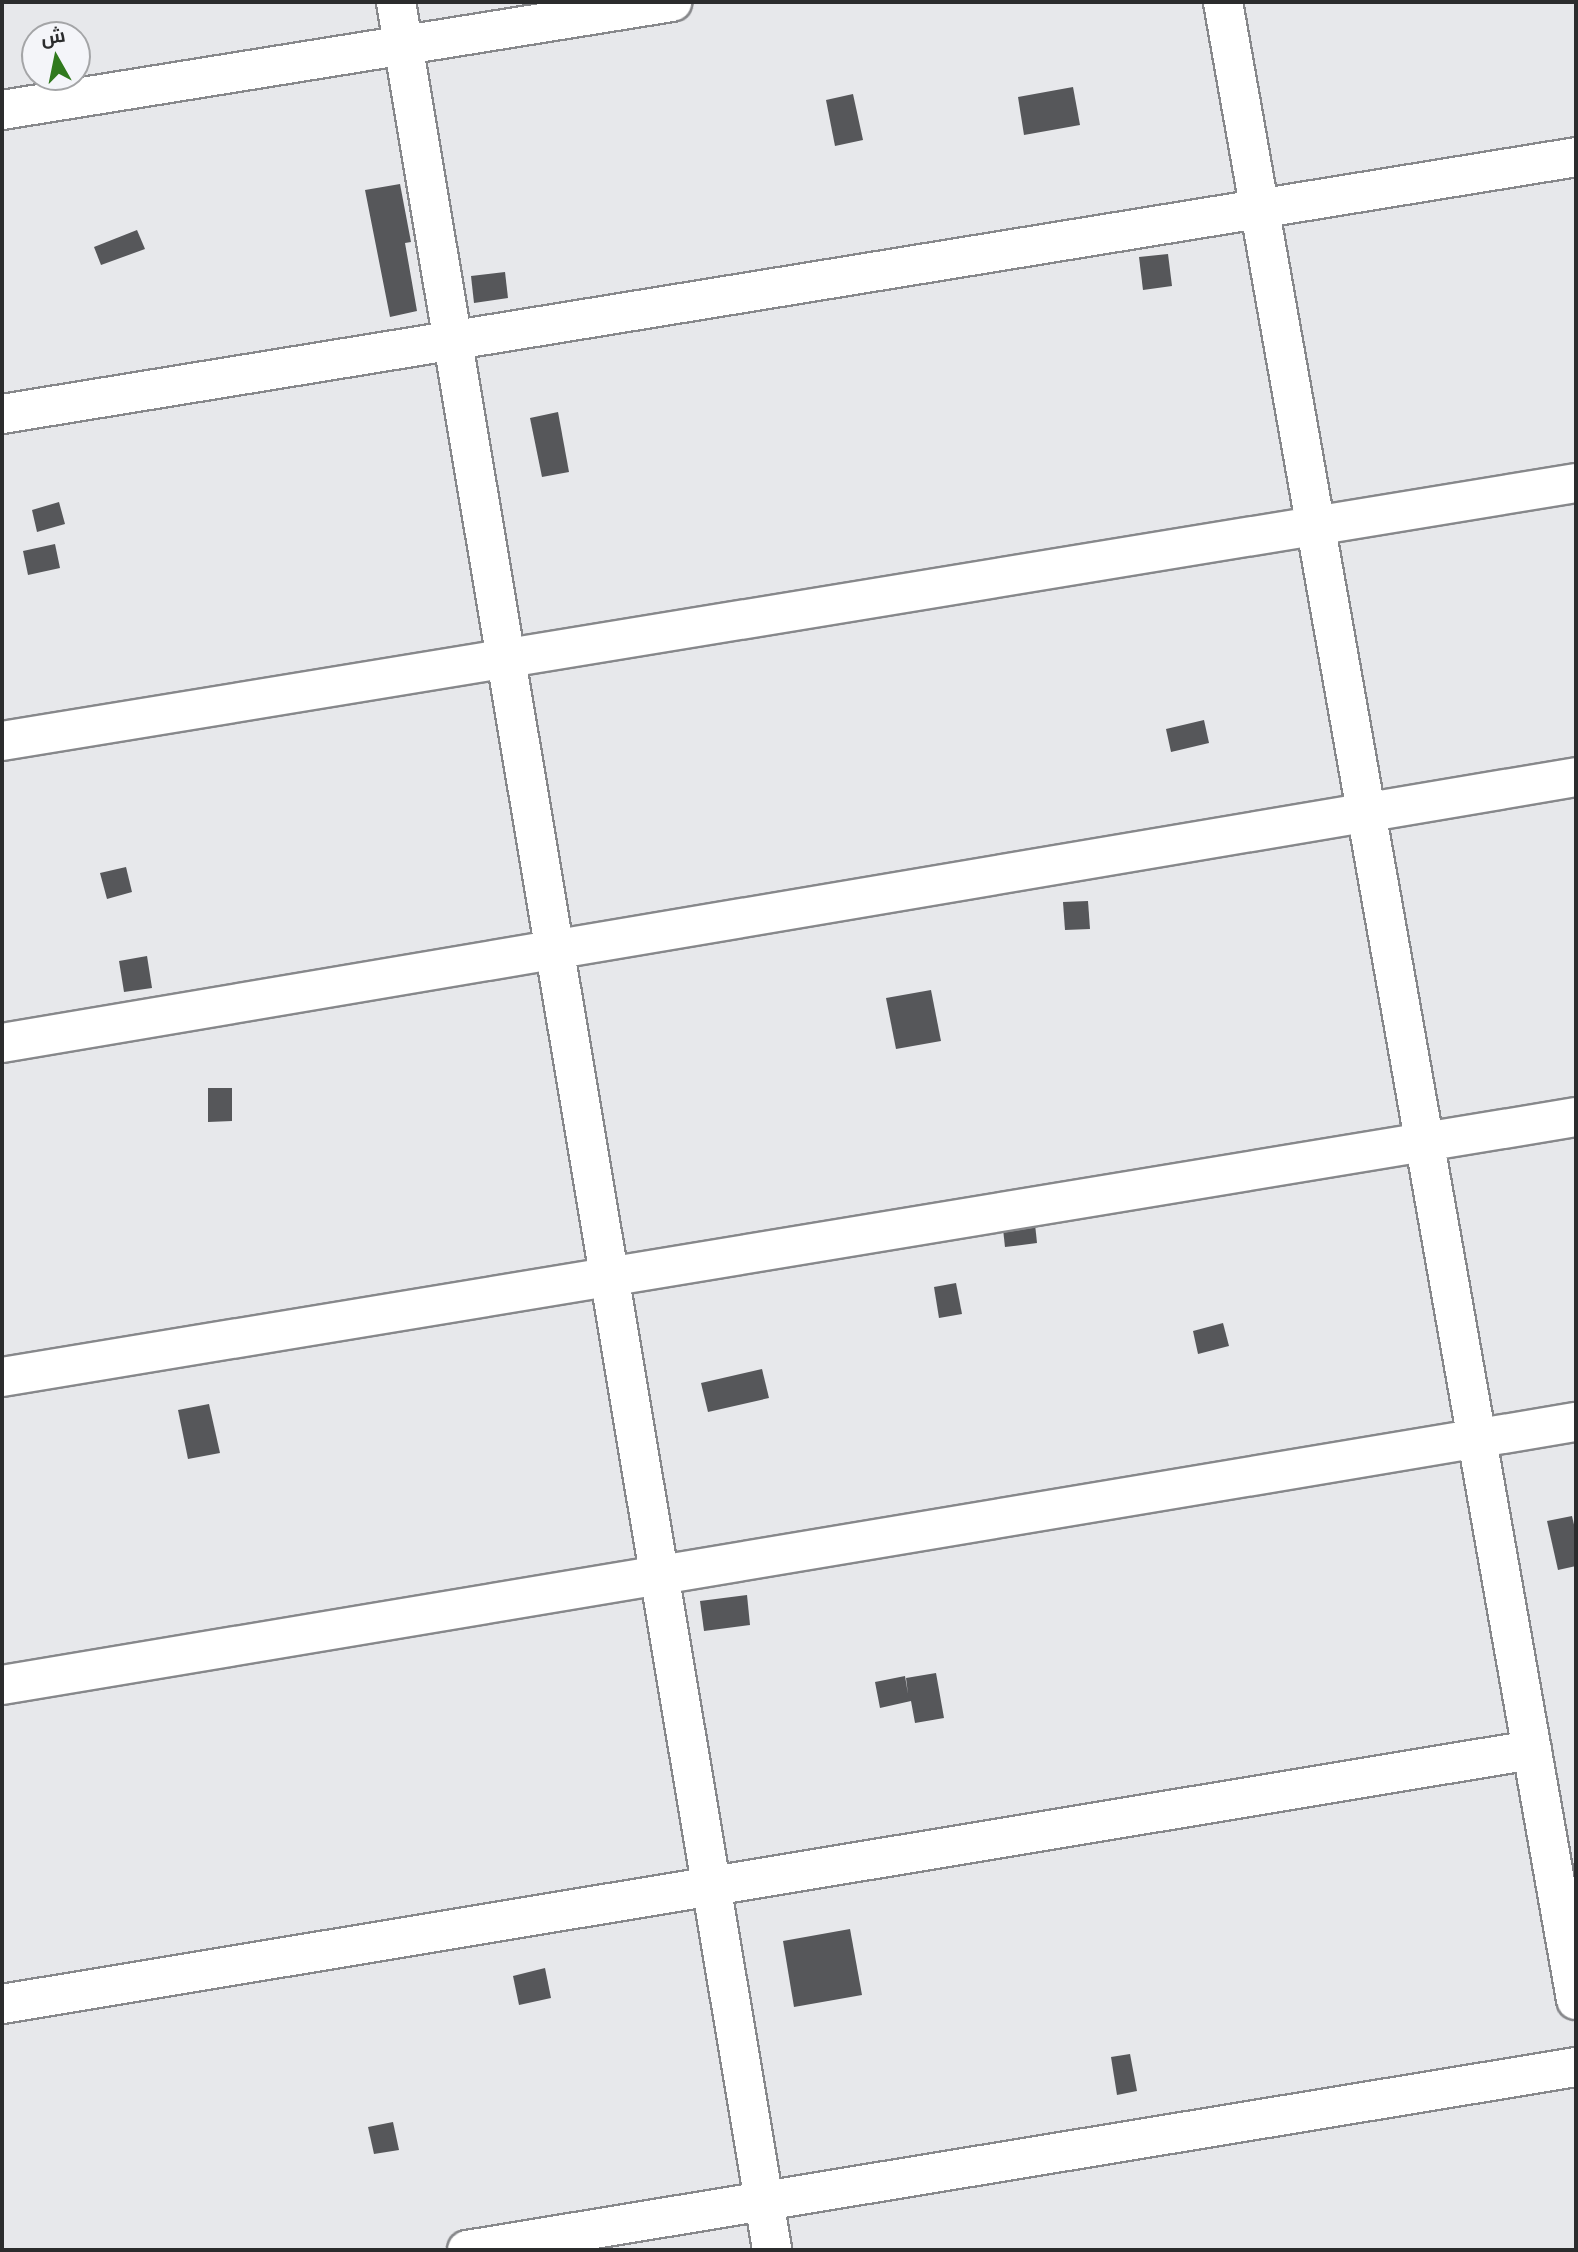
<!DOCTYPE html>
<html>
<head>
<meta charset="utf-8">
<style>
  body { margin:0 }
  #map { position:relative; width:1578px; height:2252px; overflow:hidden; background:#e7e8eb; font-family:Poppins,Cairo,sans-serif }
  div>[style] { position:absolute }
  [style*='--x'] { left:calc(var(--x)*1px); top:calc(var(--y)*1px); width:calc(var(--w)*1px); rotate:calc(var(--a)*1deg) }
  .building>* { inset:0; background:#56575a }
  .roads { filter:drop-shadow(2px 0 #87888b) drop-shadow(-2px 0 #87888b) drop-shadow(0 2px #87888b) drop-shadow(0 -2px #87888b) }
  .street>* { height:38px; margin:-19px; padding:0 19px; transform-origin:19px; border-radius:19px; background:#fff }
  span { translate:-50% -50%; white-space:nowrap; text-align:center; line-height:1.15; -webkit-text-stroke:7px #f4f5f9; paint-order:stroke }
  .frame { position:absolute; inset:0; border:4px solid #2b2c2d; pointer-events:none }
  .north { position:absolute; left:21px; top:21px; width:70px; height:70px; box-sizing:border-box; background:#f4f5f9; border:2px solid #a4a5a7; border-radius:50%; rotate:351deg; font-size:19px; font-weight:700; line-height:28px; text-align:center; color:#2b2c2d }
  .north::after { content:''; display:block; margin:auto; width:24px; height:32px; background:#30791d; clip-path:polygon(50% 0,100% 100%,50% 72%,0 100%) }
</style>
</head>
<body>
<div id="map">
  <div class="building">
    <div style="clip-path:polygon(1073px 87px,1080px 125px,1024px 135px,1018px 97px)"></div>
    <div style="clip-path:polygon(853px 94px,863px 140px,835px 146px,826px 100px)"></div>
    <div style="clip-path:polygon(400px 184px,411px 242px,405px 243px,417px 311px,390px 317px,365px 190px)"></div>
    <div style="clip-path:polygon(137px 230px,145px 249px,101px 265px,94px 247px)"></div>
    <div style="clip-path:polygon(1168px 254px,1172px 286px,1143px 290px,1139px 257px)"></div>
    <div style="clip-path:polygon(505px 272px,508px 298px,474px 303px,471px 276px)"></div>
    <div style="clip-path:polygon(558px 412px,569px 472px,542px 477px,530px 418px)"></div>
    <div style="clip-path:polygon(59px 502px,65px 524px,37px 532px,32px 510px)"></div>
    <div style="clip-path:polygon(55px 544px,60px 568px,28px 575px,23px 551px)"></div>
    <div style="clip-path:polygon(1204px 720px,1209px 743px,1171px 752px,1166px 729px)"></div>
    <div style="clip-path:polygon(126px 867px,132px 892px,107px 899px,100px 873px)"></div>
    <div style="clip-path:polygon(1088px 901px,1090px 929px,1065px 930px,1063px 902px)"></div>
    <div style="clip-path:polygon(147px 956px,152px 988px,124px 992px,119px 961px)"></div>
    <div style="clip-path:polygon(931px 990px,941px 1041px,896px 1049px,886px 998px)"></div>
    <div style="clip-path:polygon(208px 1088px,232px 1088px,232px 1121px,208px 1122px)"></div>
    <div style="clip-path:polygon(1035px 1224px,1037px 1243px,1005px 1247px,1003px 1229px)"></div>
    <div style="clip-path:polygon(956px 1283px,962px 1314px,939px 1318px,934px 1287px)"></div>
    <div style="clip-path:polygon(1223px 1323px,1229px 1346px,1198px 1354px,1193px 1331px)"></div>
    <div style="clip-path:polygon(762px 1369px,769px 1398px,708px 1412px,701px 1383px)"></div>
    <div style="clip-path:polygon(209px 1404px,220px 1453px,188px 1459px,178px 1410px)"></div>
    <div style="clip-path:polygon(1572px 1516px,1576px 1533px,1576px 1566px,1558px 1570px,1547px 1521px)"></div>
    <div style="clip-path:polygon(747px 1595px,750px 1625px,704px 1631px,700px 1601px)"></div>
    <div style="clip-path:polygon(936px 1673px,944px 1718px,915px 1723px,911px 1701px,880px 1708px,875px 1682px,905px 1676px,908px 1694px,906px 1678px)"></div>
    <div style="clip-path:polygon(850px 1929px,862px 1995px,794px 2007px,783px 1941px)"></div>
    <div style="clip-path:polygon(545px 1968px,551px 1998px,519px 2005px,513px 1976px)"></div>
    <div style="clip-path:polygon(1130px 2054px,1137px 2091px,1117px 2095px,1111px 2057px)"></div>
    <div style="clip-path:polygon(393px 2122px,399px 2150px,374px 2154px,368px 2127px)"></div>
  </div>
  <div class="roads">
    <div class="street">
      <div style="--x:396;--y:2;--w:2279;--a:80.5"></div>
      <div style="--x:1223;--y:2;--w:2029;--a:79.98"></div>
      <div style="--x:2;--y:110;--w:679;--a:-9.16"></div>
      <div style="--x:2;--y:414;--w:1595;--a:-9.27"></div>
      <div style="--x:2;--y:741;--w:1595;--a:-9.31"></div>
      <div style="--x:2;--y:1043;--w:1596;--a:-9.59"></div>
      <div style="--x:2;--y:1377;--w:1595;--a:-9.38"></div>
      <div style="--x:2;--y:1685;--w:1596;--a:-9.49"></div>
      <div style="--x:2;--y:2004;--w:1551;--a:-9.43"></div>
      <div style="--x:467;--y:2250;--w:1124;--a:-9.37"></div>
    </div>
  </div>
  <div class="frame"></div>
  <div class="north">ش</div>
</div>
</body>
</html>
